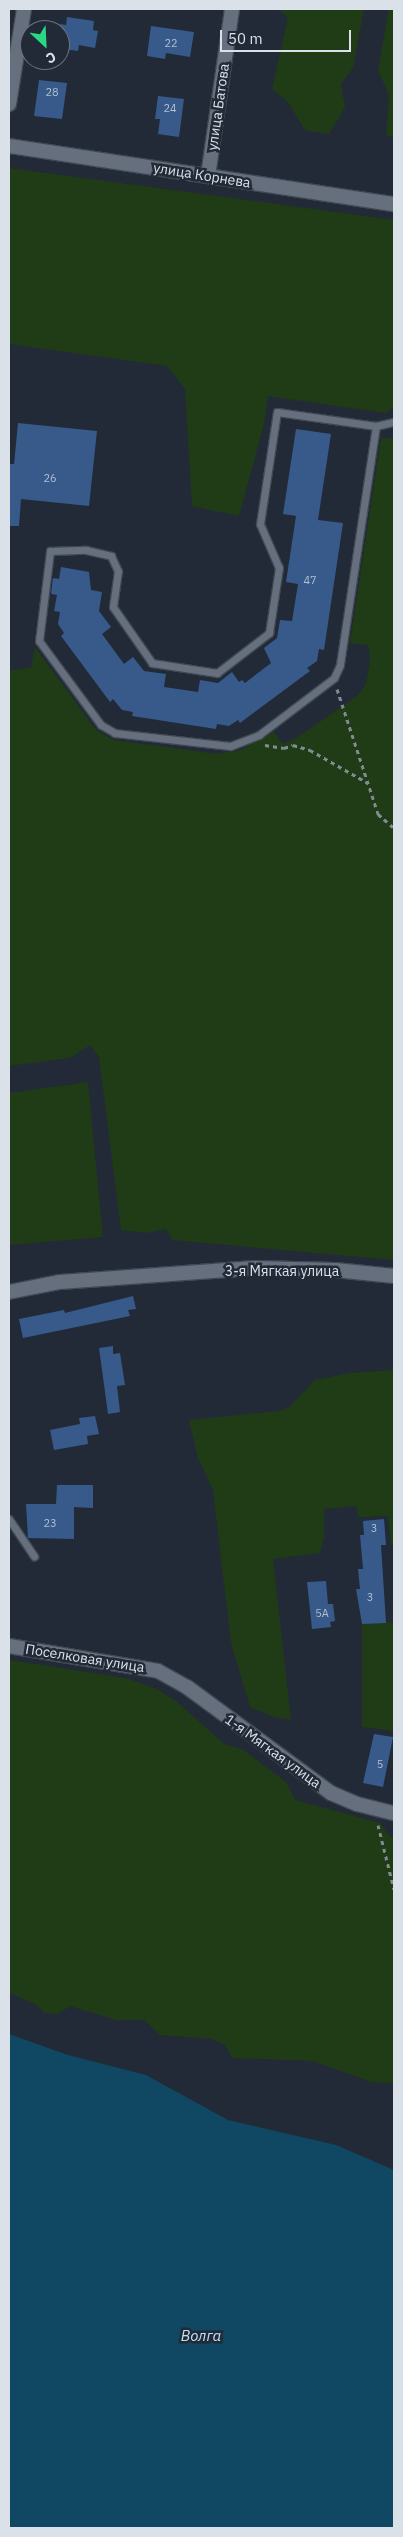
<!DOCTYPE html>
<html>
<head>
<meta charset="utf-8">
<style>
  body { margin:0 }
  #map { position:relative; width:403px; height:2537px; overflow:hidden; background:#212a36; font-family:"IBM Plex Sans",sans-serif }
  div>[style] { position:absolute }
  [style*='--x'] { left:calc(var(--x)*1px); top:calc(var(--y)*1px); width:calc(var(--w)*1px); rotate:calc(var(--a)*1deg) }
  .green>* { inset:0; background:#203c16 }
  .water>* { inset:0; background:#104763 }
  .building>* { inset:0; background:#375a8b }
  .path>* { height:3px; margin-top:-1.5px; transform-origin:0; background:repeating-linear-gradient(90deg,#828a94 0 4px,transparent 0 8px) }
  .roads { filter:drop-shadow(1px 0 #404852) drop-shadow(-1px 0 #404852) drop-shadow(0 1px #404852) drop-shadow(0 -1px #404852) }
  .lane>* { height:7px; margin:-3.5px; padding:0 3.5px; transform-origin:3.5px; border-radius:3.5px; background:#656f7e }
  .street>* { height:14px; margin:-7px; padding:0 7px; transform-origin:7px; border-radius:7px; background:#656f7e }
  span { translate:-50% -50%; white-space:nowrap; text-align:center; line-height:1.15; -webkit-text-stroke:5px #212a36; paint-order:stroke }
  .number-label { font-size:11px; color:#b2bfd2 }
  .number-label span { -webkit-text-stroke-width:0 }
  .street-label { font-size:14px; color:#dbe1e9 }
  .water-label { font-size:15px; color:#bfe2f9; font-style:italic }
  .frame { position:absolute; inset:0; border:10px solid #dbe1e9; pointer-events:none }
  .north { position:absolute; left:20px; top:20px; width:50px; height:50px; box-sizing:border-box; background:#212a36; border:1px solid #6b737e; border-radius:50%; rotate:155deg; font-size:14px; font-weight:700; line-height:20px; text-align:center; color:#dbe1e9 }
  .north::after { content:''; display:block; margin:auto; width:18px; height:22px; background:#2ad884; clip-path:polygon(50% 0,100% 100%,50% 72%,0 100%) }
  .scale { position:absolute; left:220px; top:30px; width:131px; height:22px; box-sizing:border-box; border:2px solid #dbe1e9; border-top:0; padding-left:6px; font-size:15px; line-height:18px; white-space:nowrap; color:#dbe1e9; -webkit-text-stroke:4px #212a36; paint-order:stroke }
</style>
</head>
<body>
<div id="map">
  <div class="green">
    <div style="clip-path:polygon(279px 9px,364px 9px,353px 68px,341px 84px,345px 107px,329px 134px,305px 130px,287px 101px,272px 89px,288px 18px)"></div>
    <div style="clip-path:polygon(389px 9px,394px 9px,394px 138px,386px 135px,389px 96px,378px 70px)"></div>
    <div style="clip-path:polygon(9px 168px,394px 220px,394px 406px,386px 413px,268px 396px,264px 424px,239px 516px,192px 506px,185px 389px,167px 366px,9px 344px)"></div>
    <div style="clip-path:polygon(381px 438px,394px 438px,394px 1260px,172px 1240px,166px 1229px,146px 1233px,121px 1230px,99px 1057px,90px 1045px,70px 1058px,9px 1066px,9px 671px,31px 667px,35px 647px,96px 730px,114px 740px,217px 754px,241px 750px,274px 732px,283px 744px,295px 739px,357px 696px,366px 684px,370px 661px,368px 645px,350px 643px)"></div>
    <div style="clip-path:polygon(88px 1082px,103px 1237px,9px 1245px,9px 1093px)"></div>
    <div style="clip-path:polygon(394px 1370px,394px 1545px,391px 1545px,388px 1516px,358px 1517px,356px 1506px,324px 1509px,324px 1537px,320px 1553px,273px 1559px,291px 1720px,274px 1717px,250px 1707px,231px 1643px,213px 1490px,198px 1458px,189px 1420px,280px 1411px,289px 1407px,315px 1380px,350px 1373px)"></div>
    <div style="clip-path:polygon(394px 1622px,394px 1731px,362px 1727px,362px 1624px)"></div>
    <div style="clip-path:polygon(9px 1660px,126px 1678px,157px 1689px,176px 1701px,224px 1744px,242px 1749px,286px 1782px,295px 1800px,380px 1823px,389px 1836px,394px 1838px,394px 2083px,371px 2082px,313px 2061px,232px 2058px,225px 2045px,212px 2039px,160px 2035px,144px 2020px,116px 2020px,70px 2006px,58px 2014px,45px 2013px,35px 2004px,9px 1993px)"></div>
  </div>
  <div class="water">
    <div style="clip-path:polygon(9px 2034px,68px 2055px,146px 2075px,228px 2120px,336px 2145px,394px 2170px,394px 2528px,9px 2528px)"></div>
  </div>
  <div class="building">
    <div style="clip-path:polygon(67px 17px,94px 21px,93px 30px,98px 31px,95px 48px,79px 45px,78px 51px,63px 49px,60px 24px,66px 25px)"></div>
    <div style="clip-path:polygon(151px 26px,194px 32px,190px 57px,166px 53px,165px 59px,147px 56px)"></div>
    <div style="clip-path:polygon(39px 80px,67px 83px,62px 119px,34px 116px)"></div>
    <div style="clip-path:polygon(158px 96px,184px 99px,179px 137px,158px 134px,160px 119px,155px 119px)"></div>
    <div style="clip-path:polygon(18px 423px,97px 431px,89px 506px,21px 499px,19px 526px,9px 526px,9px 464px,14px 464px)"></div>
    <div style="clip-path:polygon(296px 429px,331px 434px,318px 520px,343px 523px,324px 650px,319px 649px,317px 661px,307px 668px,310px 671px,240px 723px,238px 720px,229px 726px,217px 724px,216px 729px,132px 716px,133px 712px,122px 710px,113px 699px,110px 702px,61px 636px,64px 633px,58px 624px,60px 612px,54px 611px,57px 595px,51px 594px,53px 578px,59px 579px,61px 567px,89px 572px,91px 590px,102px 592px,99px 611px,111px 627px,102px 634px,124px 664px,133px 657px,144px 671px,166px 674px,164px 687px,198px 692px,200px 680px,218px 683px,232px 672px,239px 682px,242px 680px,245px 683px,271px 663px,264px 648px,277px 638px,280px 620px,292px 621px,298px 584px,286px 582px,296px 516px,283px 514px)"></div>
    <div style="clip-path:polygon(133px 1296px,136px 1309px,128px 1310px,130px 1316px,23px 1338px,19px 1319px,64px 1310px,65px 1313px)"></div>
    <div style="clip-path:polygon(113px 1346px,113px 1354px,120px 1353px,125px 1385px,117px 1386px,120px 1412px,108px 1414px,99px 1348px)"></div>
    <div style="clip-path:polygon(95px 1416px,99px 1434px,87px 1436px,88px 1444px,54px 1450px,50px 1430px,80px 1424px,79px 1418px)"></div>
    <div style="clip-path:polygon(57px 1485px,93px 1485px,93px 1508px,74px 1507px,74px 1539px,28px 1538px,26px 1504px,56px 1504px)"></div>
    <div style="clip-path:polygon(384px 1519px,386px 1545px,381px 1545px,386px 1623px,362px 1624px,356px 1589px,360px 1589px,358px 1569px,363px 1569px,360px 1535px,364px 1535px,363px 1521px)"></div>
    <div style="clip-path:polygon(326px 1581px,328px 1604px,333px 1604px,335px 1621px,330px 1622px,331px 1627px,312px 1629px,307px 1582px)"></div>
    <div style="clip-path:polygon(374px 1734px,393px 1737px,383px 1787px,363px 1783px)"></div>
  </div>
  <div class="path">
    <div style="--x:337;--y:689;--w:132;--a:71.8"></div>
    <div style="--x:378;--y:814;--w:21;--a:41"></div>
    <div style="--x:265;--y:745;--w:19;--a:9"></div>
    <div style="--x:284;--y:748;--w:9;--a:-18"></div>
    <div style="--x:293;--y:745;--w:18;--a:16"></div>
    <div style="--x:310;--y:750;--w:67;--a:29.6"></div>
    <div style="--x:378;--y:1825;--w:66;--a:76"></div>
  </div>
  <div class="roads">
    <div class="lane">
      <div style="--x:376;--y:426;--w:242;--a:98.6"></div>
      <div style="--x:340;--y:665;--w:14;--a:115"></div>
      <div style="--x:334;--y:678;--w:94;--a:142.8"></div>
      <div style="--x:259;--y:735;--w:31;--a:159"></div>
      <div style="--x:230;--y:746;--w:116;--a:-173.6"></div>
      <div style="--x:115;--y:733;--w:16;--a:-150"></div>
      <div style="--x:101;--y:725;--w:104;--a:-126.4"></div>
      <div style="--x:39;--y:641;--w:91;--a:-83"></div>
      <div style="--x:50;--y:551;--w:36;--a:-2"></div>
      <div style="--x:86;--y:550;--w:26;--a:13"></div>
      <div style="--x:111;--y:556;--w:17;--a:65"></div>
      <div style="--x:118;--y:571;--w:36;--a:98"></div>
      <div style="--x:113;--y:607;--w:68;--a:55.1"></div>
      <div style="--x:152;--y:663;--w:66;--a:8.7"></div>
      <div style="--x:217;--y:673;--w:66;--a:-37.6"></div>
      <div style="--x:269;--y:633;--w:66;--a:-81.3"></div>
      <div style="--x:279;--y:568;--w:48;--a:-113.4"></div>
      <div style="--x:260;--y:524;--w:113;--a:-81.4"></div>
      <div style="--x:277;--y:412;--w:100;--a:8"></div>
      <div style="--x:376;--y:426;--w:18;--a:-13"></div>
      <div style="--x:9;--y:1519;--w:45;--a:56"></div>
    </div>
    <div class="street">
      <div style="--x:9;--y:104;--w:96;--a:-81"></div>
      <div style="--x:9;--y:146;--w:389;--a:8.6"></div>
      <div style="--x:208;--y:176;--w:169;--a:-81.8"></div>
      <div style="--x:9;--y:1292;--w:52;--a:-11.1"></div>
      <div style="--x:60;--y:1282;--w:195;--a:-4.1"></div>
      <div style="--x:254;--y:1268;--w:81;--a:1.4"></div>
      <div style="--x:335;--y:1270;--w:59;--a:5.8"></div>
      <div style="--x:9;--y:1646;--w:151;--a:9.5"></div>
      <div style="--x:158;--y:1671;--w:33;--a:29"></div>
      <div style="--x:187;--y:1687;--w:179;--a:36.4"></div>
      <div style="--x:331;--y:1793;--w:28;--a:23"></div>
      <div style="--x:357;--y:1804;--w:38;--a:14"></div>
    </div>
  </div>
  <div class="number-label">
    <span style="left:171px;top:43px">22</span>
    <span style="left:52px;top:92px">28</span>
    <span style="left:170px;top:108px">24</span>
    <span style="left:50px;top:478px">26</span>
    <span style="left:310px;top:580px">47</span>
    <span style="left:50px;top:1523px">23</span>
    <span style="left:374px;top:1528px">3</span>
    <span style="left:370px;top:1597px">3</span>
    <span style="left:322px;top:1613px">5А</span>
    <span style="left:380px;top:1764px">5</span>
  </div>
  <div class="street-label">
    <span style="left:218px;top:107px;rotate:-82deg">улица Батова</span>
    <span style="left:202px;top:175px;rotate:9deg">улица Корнева</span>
    <span style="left:282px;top:1271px">3-я Мягкая улица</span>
    <span style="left:85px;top:1658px;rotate:9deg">Поселковая улица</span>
    <span style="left:273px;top:1751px;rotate:36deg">1-я Мягкая улица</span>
  </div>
  <div class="water-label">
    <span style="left:201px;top:2336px">Волга</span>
  </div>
  <div class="frame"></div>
  <div class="north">С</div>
  <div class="scale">50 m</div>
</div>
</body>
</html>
